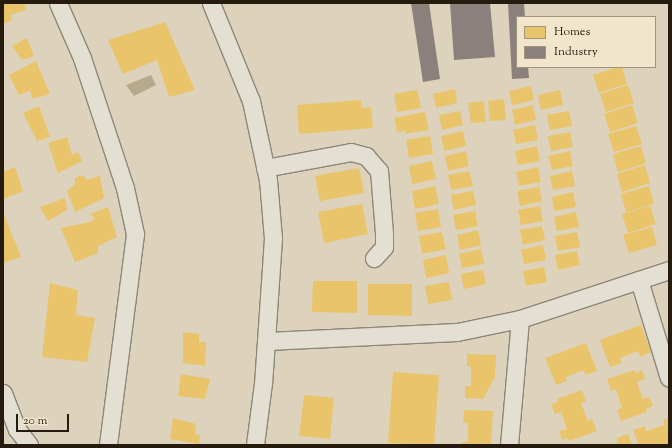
<!DOCTYPE html>
<html>
<head>
<meta charset="utf-8">
<style>
  body { margin:0 }
  #map { position:relative; width:672px; height:448px; overflow:hidden; background:#ddd3bc; font-family:"Sorts Mill Goudy",serif }
  div>[style] { position:absolute }
  [style*='--x'] { left:calc(var(--x)*1px); top:calc(var(--y)*1px); width:calc(var(--w)*1px); rotate:calc(var(--a)*1deg) }
  .water>* { inset:0; background:#b7aa8c }
  .homes>* { inset:0; background:#e9c46a }
  .industry>* { inset:0; background:#8a817c }
  .roads { filter:drop-shadow(1px 0 #8d8678) drop-shadow(-1px 0 #8d8678) drop-shadow(0 1px #8d8678) drop-shadow(0 -1px #8d8678) }
  .minor>* { height:17px; margin:-8.5px; padding:0 8.5px; transform-origin:8.5px; border-radius:8.5px; background:#e4dfd3 }
  span { translate:-50% -50%; white-space:nowrap; text-align:center; line-height:1.15; -webkit-text-stroke:4px #f1e6cb; paint-order:stroke }
  .frame { position:absolute; inset:0; border:4px solid #251b0e; pointer-events:none }
  .legend { position:absolute; left:516px; top:16px; width:140px; height:52px; box-sizing:border-box; background:#f1e6cb; border:1px solid #9f957f; margin:0; padding:5px 7px; list-style:none; font-size:12px; color:#251b0e }
  .legend li { display:flex; align-items:center; gap:8px; height:20px }
  .legend b { width:20px; border:1px solid #9f957f }
  .scale { position:absolute; left:16px; top:414px; width:53px; height:18px; box-sizing:border-box; border:2px solid #251b0e; border-top:0; padding-left:5px; font-size:12px; line-height:14px; white-space:nowrap; color:#251b0e; -webkit-text-stroke:3px #f1e6cb; paint-order:stroke }
</style>
</head>
<body>
<div id="map">
  <div class="water">
    <div style="clip-path:polygon(151px 75px,156px 85px,134px 96px,126px 85px)"></div>
  </div>
  <div class="homes">
    <div style="clip-path:polygon(3px 3px,24px 3px,26px 10px,10px 15px,12px 20px,3px 24px)"></div>
    <div style="clip-path:polygon(165px 22px,195px 90px,169px 97px,157px 60px,123px 74px,108px 40px)"></div>
    <div style="clip-path:polygon(27px 38px,34px 56px,22px 60px,12px 46px)"></div>
    <div style="clip-path:polygon(36px 61px,50px 94px,33px 99px,30px 91px,19px 95px,9px 75px)"></div>
    <div style="clip-path:polygon(618px 67px,622px 67px,627px 84px,599px 93px,593px 75px)"></div>
    <div style="clip-path:polygon(628px 85px,634px 103px,606px 112px,600px 94px)"></div>
    <div style="clip-path:polygon(531px 86px,534px 100px,512px 105px,509px 91px)"></div>
    <div style="clip-path:polygon(455px 89px,457px 103px,436px 108px,433px 94px)"></div>
    <div style="clip-path:polygon(417px 90px,421px 108px,397px 112px,394px 94px)"></div>
    <div style="clip-path:polygon(560px 90px,563px 105px,541px 110px,538px 95px)"></div>
    <div style="clip-path:polygon(504px 99px,506px 120px,490px 121px,488px 101px)"></div>
    <div style="clip-path:polygon(361px 100px,362px 108px,371px 107px,373px 128px,299px 134px,297px 105px)"></div>
    <div style="clip-path:polygon(484px 101px,486px 122px,471px 123px,468px 103px)"></div>
    <div style="clip-path:polygon(533px 105px,536px 120px,515px 125px,512px 110px)"></div>
    <div style="clip-path:polygon(632px 105px,638px 123px,610px 132px,604px 114px)"></div>
    <div style="clip-path:polygon(39px 106px,50px 137px,37px 141px,23px 113px)"></div>
    <div style="clip-path:polygon(460px 111px,463px 125px,442px 130px,439px 115px)"></div>
    <div style="clip-path:polygon(569px 111px,572px 126px,550px 130px,547px 115px)"></div>
    <div style="clip-path:polygon(425px 112px,429px 130px,405px 134px,405px 131px,397px 132px,394px 118px)"></div>
    <div style="clip-path:polygon(535px 125px,538px 140px,516px 144px,513px 130px)"></div>
    <div style="clip-path:polygon(636px 126px,642px 144px,614px 152px,608px 134px)"></div>
    <div style="clip-path:polygon(463px 131px,466px 146px,444px 151px,441px 136px)"></div>
    <div style="clip-path:polygon(570px 132px,573px 147px,551px 151px,548px 136px)"></div>
    <div style="clip-path:polygon(430px 136px,433px 154px,409px 158px,406px 140px)"></div>
    <div style="clip-path:polygon(67px 137px,72px 155px,78px 152px,82px 161px,58px 173px,48px 143px)"></div>
    <div style="clip-path:polygon(537px 146px,540px 161px,518px 165px,515px 151px)"></div>
    <div style="clip-path:polygon(641px 146px,646px 163px,618px 172px,613px 154px)"></div>
    <div style="clip-path:polygon(466px 151px,469px 166px,448px 171px,445px 156px)"></div>
    <div style="clip-path:polygon(570px 151px,573px 166px,552px 170px,548px 156px)"></div>
    <div style="clip-path:polygon(432px 161px,436px 179px,412px 184px,409px 166px)"></div>
    <div style="clip-path:polygon(645px 165px,650px 183px,622px 192px,617px 174px)"></div>
    <div style="clip-path:polygon(15px 167px,23px 191px,3px 199px,3px 172px)"></div>
    <div style="clip-path:polygon(538px 167px,541px 182px,519px 186px,516px 172px)"></div>
    <div style="clip-path:polygon(359px 168px,364px 193px,320px 201px,315px 176px)"></div>
    <div style="clip-path:polygon(469px 171px,473px 186px,451px 190px,448px 175px)"></div>
    <div style="clip-path:polygon(572px 171px,575px 186px,553px 190px,550px 176px)"></div>
    <div style="clip-path:polygon(83px 175px,87px 180px,100px 176px,104px 198px,75px 212px,67px 191px,75px 184px,75px 178px)"></div>
    <div style="clip-path:polygon(435px 186px,439px 204px,415px 209px,412px 191px)"></div>
    <div style="clip-path:polygon(649px 186px,654px 204px,626px 212px,621px 194px)"></div>
    <div style="clip-path:polygon(539px 187px,542px 201px,520px 206px,517px 191px)"></div>
    <div style="clip-path:polygon(473px 191px,476px 205px,454px 210px,451px 195px)"></div>
    <div style="clip-path:polygon(573px 192px,576px 207px,554px 211px,552px 197px)"></div>
    <div style="clip-path:polygon(65px 198px,67px 210px,48px 221px,40px 207px)"></div>
    <div style="clip-path:polygon(362px 204px,368px 234px,324px 243px,318px 212px)"></div>
    <div style="clip-path:polygon(540px 206px,543px 221px,521px 225px,518px 210px)"></div>
    <div style="clip-path:polygon(650px 206px,656px 224px,628px 233px,622px 214px)"></div>
    <div style="clip-path:polygon(108px 207px,117px 237px,98px 246px,98px 253px,75px 262px,61px 228px,90px 222px,95px 219px,90px 214px)"></div>
    <div style="clip-path:polygon(438px 209px,441px 227px,418px 231px,415px 213px)"></div>
    <div style="clip-path:polygon(475px 211px,478px 226px,456px 230px,453px 215px)"></div>
    <div style="clip-path:polygon(3px 212px,21px 257px,3px 263px)"></div>
    <div style="clip-path:polygon(576px 212px,579px 227px,557px 231px,554px 217px)"></div>
    <div style="clip-path:polygon(542px 226px,545px 240px,523px 245px,520px 230px)"></div>
    <div style="clip-path:polygon(652px 227px,657px 245px,629px 253px,623px 235px)"></div>
    <div style="clip-path:polygon(478px 230px,481px 245px,460px 250px,457px 235px)"></div>
    <div style="clip-path:polygon(442px 232px,446px 249px,422px 254px,419px 236px)"></div>
    <div style="clip-path:polygon(577px 232px,580px 247px,558px 251px,555px 236px)"></div>
    <div style="clip-path:polygon(543px 245px,546px 260px,524px 264px,521px 250px)"></div>
    <div style="clip-path:polygon(481px 249px,484px 264px,462px 268px,459px 254px)"></div>
    <div style="clip-path:polygon(577px 251px,580px 265px,558px 270px,555px 255px)"></div>
    <div style="clip-path:polygon(446px 255px,449px 273px,426px 278px,423px 260px)"></div>
    <div style="clip-path:polygon(544px 267px,547px 282px,526px 286px,523px 271px)"></div>
    <div style="clip-path:polygon(483px 270px,486px 284px,464px 289px,461px 274px)"></div>
    <div style="clip-path:polygon(313px 281px,357px 281px,357px 313px,312px 312px)"></div>
    <div style="clip-path:polygon(449px 282px,452px 300px,428px 304px,425px 286px)"></div>
    <div style="clip-path:polygon(50px 283px,78px 290px,76px 315px,95px 318px,87px 362px,42px 357px)"></div>
    <div style="clip-path:polygon(368px 284px,412px 284px,412px 316px,368px 315px)"></div>
    <div style="clip-path:polygon(641px 325px,651px 352px,640px 357px,638px 351px,620px 358px,622px 363px,610px 367px,600px 340px)"></div>
    <div style="clip-path:polygon(183px 332px,199px 334px,199px 342px,206px 342px,205px 366px,183px 363px)"></div>
    <div style="clip-path:polygon(586px 343px,597px 371px,585px 375px,584px 370px,566px 377px,567px 381px,556px 385px,545px 358px)"></div>
    <div style="clip-path:polygon(467px 354px,496px 355px,495px 377px,483px 399px,465px 398px,465px 386px,471px 386px,471px 367px,467px 366px)"></div>
    <div style="clip-path:polygon(635px 370px,636px 373px,642px 370px,645px 379px,637px 382px,643px 399px,649px 397px,653px 406px,646px 409px,647px 412px,621px 421px,617px 410px,622px 408px,616px 389px,611px 391px,607px 379px)"></div>
    <div style="clip-path:polygon(393px 372px,439px 375px,434px 445px,388px 443px)"></div>
    <div style="clip-path:polygon(181px 374px,210px 379px,205px 399px,178px 396px)"></div>
    <div style="clip-path:polygon(582px 390px,586px 401px,581px 403px,588px 421px,592px 419px,597px 431px,569px 441px,568px 438px,562px 440px,559px 431px,567px 429px,561px 412px,555px 414px,551px 404px,558px 402px,557px 399px)"></div>
    <div style="clip-path:polygon(304px 395px,334px 398px,330px 439px,299px 436px)"></div>
    <div style="clip-path:polygon(464px 410px,493px 411px,491px 445px,462px 445px,462px 442px,468px 442px,468px 423px,463px 422px)"></div>
    <div style="clip-path:polygon(173px 418px,196px 424px,195px 434px,200px 435px,199px 444px,170px 439px)"></div>
    <div style="clip-path:polygon(669px 418px,669px 445px,639px 445px,633px 430px,645px 426px,646px 431px,665px 425px,663px 420px)"></div>
    <div style="clip-path:polygon(628px 434px,632px 445px,612px 445px,618px 443px,617px 438px)"></div>
  </div>
  <div class="industry">
    <div style="clip-path:polygon(411px 3px,429px 3px,440px 79px,423px 82px)"></div>
    <div style="clip-path:polygon(450px 3px,490px 3px,495px 57px,454px 60px)"></div>
    <div style="clip-path:polygon(508px 3px,524px 3px,525px 17px,517px 17px,517px 67px,528px 67px,529px 78px,512px 79px)"></div>
  </div>
  <div class="roads">
    <div class="minor">
      <div style="--x:58;--y:3;--w:60;--a:66.4"></div>
      <div style="--x:82;--y:58;--w:137;--a:71.7"></div>
      <div style="--x:125;--y:188;--w:47;--a:77.7"></div>
      <div style="--x:135;--y:234;--w:213;--a:97.3"></div>
      <div style="--x:211;--y:3;--w:106;--a:67.8"></div>
      <div style="--x:251;--y:101;--w:81;--a:77.9"></div>
      <div style="--x:268;--y:180;--w:58;--a:85.1"></div>
      <div style="--x:273;--y:238;--w:145;--a:93.9"></div>
      <div style="--x:263;--y:383;--w:63;--a:97.4"></div>
      <div style="--x:265;--y:168;--w:87;--a:-10.5"></div>
      <div style="--x:351;--y:152;--w:16;--a:15"></div>
      <div style="--x:366;--y:156;--w:20;--a:49"></div>
      <div style="--x:379;--y:171;--w:62;--a:85.4"></div>
      <div style="--x:384;--y:233;--w:14;--a:90"></div>
      <div style="--x:384;--y:247;--w:15;--a:132"></div>
      <div style="--x:639;--y:280;--w:102;--a:73"></div>
      <div style="--x:267;--y:341;--w:190;--a:-2.7"></div>
      <div style="--x:457;--y:332;--w:64;--a:-11.7"></div>
      <div style="--x:520;--y:319;--w:157;--a:-18.2"></div>
      <div style="--x:3;--y:393;--w:39;--a:69"></div>
      <div style="--x:17;--y:429;--w:20;--a:53"></div>
      <div style="--x:509;--y:445;--w:126;--a:-85"></div>
    </div>
  </div>
  <div class="frame"></div>
  <ul class="legend">
  <li><b style="height:11px;background:#e9c46a"></b>Homes</li>
  <li><b style="height:11px;background:#8a817c"></b>Industry</li>
  </ul>
  <div class="scale">20 m</div>
</div>
</body>
</html>
